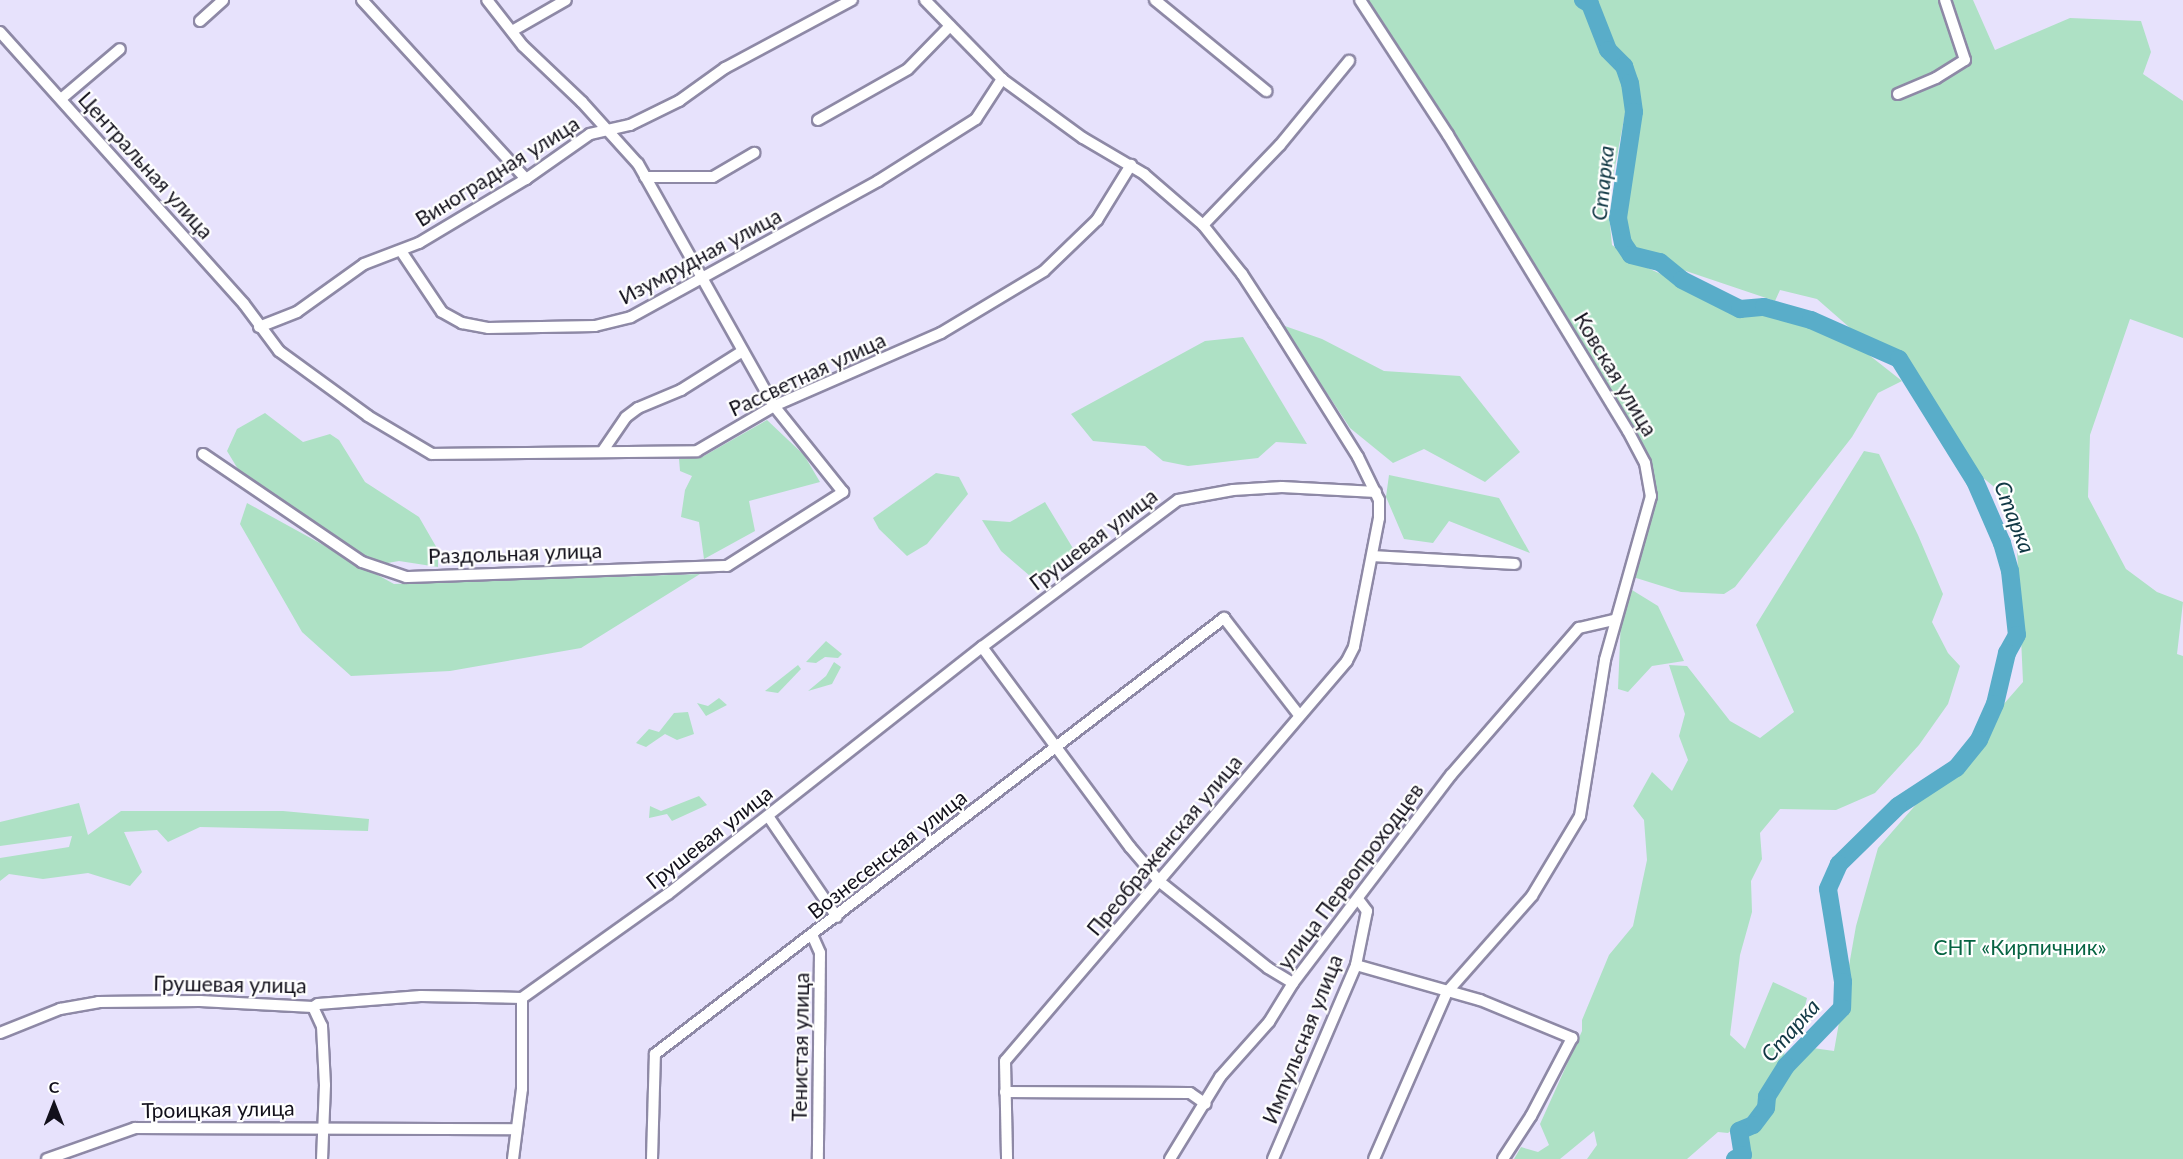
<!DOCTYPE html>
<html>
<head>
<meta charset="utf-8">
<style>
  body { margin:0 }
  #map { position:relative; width:2183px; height:1159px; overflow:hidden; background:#e7e2fc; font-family:Lato,sans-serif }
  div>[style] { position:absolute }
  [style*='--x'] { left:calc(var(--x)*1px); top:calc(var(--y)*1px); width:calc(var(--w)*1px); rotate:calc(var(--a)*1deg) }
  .green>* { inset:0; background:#aee1c5 }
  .river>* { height:18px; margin:-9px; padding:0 9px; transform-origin:9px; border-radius:9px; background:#59adc9 }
  .roads { filter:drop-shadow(2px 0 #8e89a6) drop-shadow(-2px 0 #8e89a6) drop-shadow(0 2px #8e89a6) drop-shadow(0 -2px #8e89a6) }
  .street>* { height:10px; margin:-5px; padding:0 5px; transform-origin:5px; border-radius:5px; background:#fff }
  span { translate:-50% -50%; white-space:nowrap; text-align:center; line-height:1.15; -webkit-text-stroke:4.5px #fff; paint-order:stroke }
  .street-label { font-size:21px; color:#12101b }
  .park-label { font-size:21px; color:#066442 }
  .water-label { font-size:22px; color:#113845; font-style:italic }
  .north { position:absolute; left:24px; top:1075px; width:60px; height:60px; -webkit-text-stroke:4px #fff; paint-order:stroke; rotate:0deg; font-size:16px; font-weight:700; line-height:24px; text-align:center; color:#12101b }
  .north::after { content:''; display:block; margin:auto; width:21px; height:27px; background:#12101b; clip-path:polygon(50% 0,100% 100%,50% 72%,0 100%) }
</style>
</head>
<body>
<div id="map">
  <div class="green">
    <div style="clip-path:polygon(1365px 0,1579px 0,1588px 5px,1605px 50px,1622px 67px,1627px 83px,1627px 103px,1608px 204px,1612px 245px,1637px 263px,1704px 294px,1738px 314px,1764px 312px,1850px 340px,1902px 381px,1878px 393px,1852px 437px,1735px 587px,1724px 594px,1681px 592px,1633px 577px,1654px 498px,1649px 460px,1440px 116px)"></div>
    <div style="clip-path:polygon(1583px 0,1973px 0,1995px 50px,2070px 18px,2141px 21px,2151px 52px,2143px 74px,2183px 101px,2183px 338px,2130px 319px,2090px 435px,2088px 497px,2126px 569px,2157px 592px,2183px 602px,2177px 654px,2183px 656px,2183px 1159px,1735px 1159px,1743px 1155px,1739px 1131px,1753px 1125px,1766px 1108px,1767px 1097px,1786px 1066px,1806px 1047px,1834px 1051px,1856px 926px,1878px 848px,2023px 682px,2015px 504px,1965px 463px,1913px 383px,1817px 299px,1780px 290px,1775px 301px,1683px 270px,1682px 280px,1660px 262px,1631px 255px,1623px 243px,1618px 218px,1634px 112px,1630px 83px,1624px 66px,1608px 50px,1590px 4px)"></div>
    <div style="clip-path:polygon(1282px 325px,1322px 339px,1384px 371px,1460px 376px,1520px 452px,1485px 482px,1424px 449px,1393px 463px,1350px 428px)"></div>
    <div style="clip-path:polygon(1243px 337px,1307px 444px,1276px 442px,1258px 458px,1188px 466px,1163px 461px,1145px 446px,1093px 441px,1071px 414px,1205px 341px)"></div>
    <div style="clip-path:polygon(265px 413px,303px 442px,330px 434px,339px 440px,365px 482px,419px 517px,438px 550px,438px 567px,399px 561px,376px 565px,244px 479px,227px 451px,237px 429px)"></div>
    <div style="clip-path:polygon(767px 420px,804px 455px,820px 482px,749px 501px,755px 531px,704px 559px,699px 522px,681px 517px,685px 490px,692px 476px,680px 471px,679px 459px,702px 457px)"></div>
    <div style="clip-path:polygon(1864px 451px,1879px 454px,1918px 535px,1943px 594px,1932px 622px,1948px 653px,1960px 666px,1948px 704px,1919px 745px,1875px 793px,1836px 810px,1780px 809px,1760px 833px,1762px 859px,1751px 881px,1752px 912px,1740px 955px,1730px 1035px,1745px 1049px,1773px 982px,1807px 998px,1802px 1018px,1785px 1041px,1784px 1059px,1761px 1096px,1763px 1105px,1728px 1133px,1718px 1132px,1687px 1159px,1587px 1159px,1597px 1145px,1594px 1131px,1560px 1159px,1514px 1159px,1521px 1147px,1538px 1152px,1549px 1145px,1540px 1124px,1582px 1031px,1582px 1020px,1609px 955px,1633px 926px,1647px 860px,1644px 820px,1633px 806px,1652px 772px,1672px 791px,1688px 760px,1679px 736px,1685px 714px,1669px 665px,1687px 666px,1730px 721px,1760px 738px,1794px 712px,1756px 625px)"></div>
    <div style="clip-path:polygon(936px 473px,959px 477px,968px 494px,927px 544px,907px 556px,879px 529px,873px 518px)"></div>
    <div style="clip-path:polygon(1389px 475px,1499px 498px,1530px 553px,1449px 521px,1433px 543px,1404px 539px,1386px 497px)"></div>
    <div style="clip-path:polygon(1045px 502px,1080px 560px,1030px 576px,1001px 551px,982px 520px,1010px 522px)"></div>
    <div style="clip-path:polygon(247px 503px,394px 584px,700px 574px,581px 648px,450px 671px,351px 676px,302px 632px,240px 524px)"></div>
    <div style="clip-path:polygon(1632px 590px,1658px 606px,1684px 661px,1652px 666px,1628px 692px,1618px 689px,1621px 618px)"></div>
    <div style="clip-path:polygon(826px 641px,842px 654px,838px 658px,825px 657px,816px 663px,806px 662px)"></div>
    <div style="clip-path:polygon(834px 662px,841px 667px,832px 684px,808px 691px,826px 676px)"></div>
    <div style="clip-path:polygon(798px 665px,801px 669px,778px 693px,765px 691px)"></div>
    <div style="clip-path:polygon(719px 698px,727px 705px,706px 716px,697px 703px,708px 706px)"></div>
    <div style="clip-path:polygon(688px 712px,694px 734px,677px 740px,665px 734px,646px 747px,636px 743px,649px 729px,659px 732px,674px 713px)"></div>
    <div style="clip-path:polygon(699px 796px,707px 805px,672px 821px,667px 814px,649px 818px,650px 806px,661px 811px)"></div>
    <div style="clip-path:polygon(79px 803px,88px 835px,121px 811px,283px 811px,369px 819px,368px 831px,200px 827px,168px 842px,157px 830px,124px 832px,142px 872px,130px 886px,88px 873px,43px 879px,9px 874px,0 881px,0 858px,69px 847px,72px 836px,0 846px,0 822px)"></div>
  </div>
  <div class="river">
    <div style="--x:1583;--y:0;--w:8;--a:30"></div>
    <div style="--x:1590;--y:4;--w:49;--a:68.6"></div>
    <div style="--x:1608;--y:50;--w:23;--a:45"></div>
    <div style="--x:1624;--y:66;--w:18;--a:71"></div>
    <div style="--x:1630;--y:83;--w:29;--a:82"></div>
    <div style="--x:1634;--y:112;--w:107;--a:98.6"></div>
    <div style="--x:1618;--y:218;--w:25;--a:79"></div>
    <div style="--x:1623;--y:243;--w:14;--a:56"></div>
    <div style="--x:1631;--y:255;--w:30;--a:14"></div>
    <div style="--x:1660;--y:262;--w:28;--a:39"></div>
    <div style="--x:1682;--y:280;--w:65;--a:26.6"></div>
    <div style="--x:1740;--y:309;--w:24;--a:-5"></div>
    <div style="--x:1764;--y:307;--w:49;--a:15.5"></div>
    <div style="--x:1811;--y:320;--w:96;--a:23.9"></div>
    <div style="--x:1899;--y:359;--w:144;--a:58.1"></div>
    <div style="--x:1975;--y:481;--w:68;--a:66.5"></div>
    <div style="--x:2002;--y:543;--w:29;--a:74"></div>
    <div style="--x:2010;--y:571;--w:64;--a:83.8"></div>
    <div style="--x:2017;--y:635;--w:21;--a:119"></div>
    <div style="--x:2007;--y:653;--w:52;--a:103.2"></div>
    <div style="--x:1995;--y:704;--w:39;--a:114"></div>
    <div style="--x:1979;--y:740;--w:36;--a:129"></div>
    <div style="--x:1956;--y:768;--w:69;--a:146.8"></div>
    <div style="--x:1898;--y:806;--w:83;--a:135.5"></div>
    <div style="--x:1839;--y:864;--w:27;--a:114"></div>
    <div style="--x:1828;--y:889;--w:94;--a:80.8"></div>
    <div style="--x:1843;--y:982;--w:26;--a:92"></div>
    <div style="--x:1842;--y:1008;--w:81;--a:134"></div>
    <div style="--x:1786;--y:1066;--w:36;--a:122"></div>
    <div style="--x:1767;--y:1097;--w:11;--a:95"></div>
    <div style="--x:1766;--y:1108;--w:21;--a:127"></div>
    <div style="--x:1753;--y:1125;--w:15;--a:157"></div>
    <div style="--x:1739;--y:1131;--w:24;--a:81"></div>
    <div style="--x:1743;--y:1155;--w:9;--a:153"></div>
  </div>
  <div class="roads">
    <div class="street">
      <div style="--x:362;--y:0;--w:243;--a:47.5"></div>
      <div style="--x:925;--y:0;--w:110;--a:45.7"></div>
      <div style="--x:1002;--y:79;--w:100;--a:36.1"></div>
      <div style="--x:1083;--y:138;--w:71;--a:30.5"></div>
      <div style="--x:1144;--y:174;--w:78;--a:40.8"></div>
      <div style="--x:1203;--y:225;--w:63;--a:51.5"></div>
      <div style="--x:1242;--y:274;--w:59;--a:56.9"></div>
      <div style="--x:1274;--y:323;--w:158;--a:57.9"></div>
      <div style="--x:1358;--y:457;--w:48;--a:64"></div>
      <div style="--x:1379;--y:500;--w:18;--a:90"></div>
      <div style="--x:1379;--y:518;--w:131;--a:101"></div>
      <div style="--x:1354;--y:647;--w:16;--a:117"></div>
      <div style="--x:1347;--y:661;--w:526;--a:130.53"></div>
      <div style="--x:1005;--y:1061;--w:98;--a:88.8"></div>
      <div style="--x:1155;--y:0;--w:144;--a:39.3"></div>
      <div style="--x:1360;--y:0;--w:161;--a:56.9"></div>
      <div style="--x:1448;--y:135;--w:346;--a:58.7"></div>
      <div style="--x:1628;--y:431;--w:36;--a:62"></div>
      <div style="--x:1645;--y:463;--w:34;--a:80"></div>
      <div style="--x:1651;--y:496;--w:170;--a:105.7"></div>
      <div style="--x:1605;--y:660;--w:158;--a:99.1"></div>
      <div style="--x:1580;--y:816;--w:93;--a:121"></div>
      <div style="--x:1532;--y:896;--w:128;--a:131.5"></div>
      <div style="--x:1447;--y:992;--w:182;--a:113.6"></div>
      <div style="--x:200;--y:21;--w:31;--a:-42"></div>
      <div style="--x:512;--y:31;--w:62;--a:-29.9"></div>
      <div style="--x:0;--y:32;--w:365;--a:48.1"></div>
      <div style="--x:244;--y:304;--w:59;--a:53.3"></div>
      <div style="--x:279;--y:351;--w:110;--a:36.1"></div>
      <div style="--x:368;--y:416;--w:74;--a:30.7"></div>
      <div style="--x:432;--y:454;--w:265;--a:-0.6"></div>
      <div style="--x:697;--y:451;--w:89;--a:-30.3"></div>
      <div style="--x:774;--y:406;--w:182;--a:-23.6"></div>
      <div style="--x:941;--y:333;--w:120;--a:-31"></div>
      <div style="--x:1044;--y:271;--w:74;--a:-43.9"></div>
      <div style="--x:1097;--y:220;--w:65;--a:-58.3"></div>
      <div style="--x:1898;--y:94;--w:41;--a:-22.8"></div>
      <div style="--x:1936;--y:78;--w:34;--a:-32"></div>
      <div style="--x:1965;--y:60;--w:63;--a:-108.4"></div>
      <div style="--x:61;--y:99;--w:77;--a:-40.3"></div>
      <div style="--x:818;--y:120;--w:103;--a:-29.5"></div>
      <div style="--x:908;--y:69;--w:60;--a:-45.7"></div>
      <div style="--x:645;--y:177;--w:68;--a:0"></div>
      <div style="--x:713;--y:177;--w:48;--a:-30.3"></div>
      <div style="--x:1203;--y:225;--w:111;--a:-46.1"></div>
      <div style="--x:1280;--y:145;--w:109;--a:-50.6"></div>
      <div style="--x:401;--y:251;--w:73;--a:56.1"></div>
      <div style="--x:442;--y:312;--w:23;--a:29"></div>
      <div style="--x:462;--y:323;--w:26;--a:11"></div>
      <div style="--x:488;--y:328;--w:107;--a:-1.1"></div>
      <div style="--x:595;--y:326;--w:37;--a:-14"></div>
      <div style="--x:631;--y:317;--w:282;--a:-28.8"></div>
      <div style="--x:878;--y:181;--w:116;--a:-32.3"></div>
      <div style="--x:976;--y:119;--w:48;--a:-57"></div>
      <div style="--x:259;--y:327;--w:41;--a:-21.5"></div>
      <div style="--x:297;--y:312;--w:82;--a:-35.6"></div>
      <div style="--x:364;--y:264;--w:59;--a:-20.9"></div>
      <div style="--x:419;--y:243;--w:125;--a:-30.9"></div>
      <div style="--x:526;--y:179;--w:78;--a:-35.1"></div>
      <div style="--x:590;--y:134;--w:41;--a:-12.7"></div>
      <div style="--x:630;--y:125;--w:55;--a:-26.1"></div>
      <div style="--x:679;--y:101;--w:57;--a:-35.7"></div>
      <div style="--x:725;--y:68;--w:144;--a:-28.2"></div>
      <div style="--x:602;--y:452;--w:42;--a:-55.6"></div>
      <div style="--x:626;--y:417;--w:15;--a:-37"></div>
      <div style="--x:638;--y:408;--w:47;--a:-22.7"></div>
      <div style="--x:681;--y:390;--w:73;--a:-32.2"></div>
      <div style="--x:203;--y:454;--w:192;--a:34.2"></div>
      <div style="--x:362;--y:562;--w:46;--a:18.8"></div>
      <div style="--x:406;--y:577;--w:321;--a:-2"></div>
      <div style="--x:727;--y:566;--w:138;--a:-32.5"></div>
      <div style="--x:843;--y:492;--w:110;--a:-128.7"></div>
      <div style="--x:774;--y:406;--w:278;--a:-119.3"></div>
      <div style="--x:638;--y:164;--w:84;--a:-132.1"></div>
      <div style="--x:582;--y:102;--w:81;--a:-136.5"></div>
      <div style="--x:523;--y:46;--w:58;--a:-128"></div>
      <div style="--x:1372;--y:556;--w:143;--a:3.2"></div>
      <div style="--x:982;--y:647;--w:249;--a:53.5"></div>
      <div style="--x:1130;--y:847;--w:46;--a:49.4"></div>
      <div style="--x:1160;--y:882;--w:138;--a:38.5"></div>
      <div style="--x:1268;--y:968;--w:29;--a:31"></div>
      <div style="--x:768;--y:816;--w:122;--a:55.7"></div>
      <div style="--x:813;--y:937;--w:17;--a:66"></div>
      <div style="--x:820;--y:953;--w:206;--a:90.6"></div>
      <div style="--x:1356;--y:965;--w:129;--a:15.8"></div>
      <div style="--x:1480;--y:1000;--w:100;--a:22.4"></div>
      <div style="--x:1572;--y:1038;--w:88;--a:117.7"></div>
      <div style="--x:1531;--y:1116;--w:51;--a:123.1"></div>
      <div style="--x:313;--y:1007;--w:21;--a:65"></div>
      <div style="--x:322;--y:1026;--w:59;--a:87.1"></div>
      <div style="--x:325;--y:1085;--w:74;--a:92.3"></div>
      <div style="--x:0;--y:1033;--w:65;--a:-21.8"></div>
      <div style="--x:60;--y:1009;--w:39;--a:-10"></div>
      <div style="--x:98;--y:1002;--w:102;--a:-0.6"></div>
      <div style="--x:200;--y:1001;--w:113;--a:3"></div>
      <div style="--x:313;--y:1007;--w:6;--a:-31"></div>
      <div style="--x:318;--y:1004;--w:103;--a:-4.4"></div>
      <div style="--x:421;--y:996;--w:101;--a:1.1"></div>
      <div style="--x:522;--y:998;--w:179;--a:-35.5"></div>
      <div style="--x:668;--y:894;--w:400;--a:-38.2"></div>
      <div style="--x:982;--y:647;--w:245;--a:-36.9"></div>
      <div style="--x:1178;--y:500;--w:56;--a:-10.3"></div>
      <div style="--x:1233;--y:490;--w:49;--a:-3.5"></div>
      <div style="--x:1282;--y:487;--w:94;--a:3"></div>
      <div style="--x:1005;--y:1092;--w:185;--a:0.3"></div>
      <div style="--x:1190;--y:1093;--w:19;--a:35"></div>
      <div style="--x:47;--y:1159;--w:93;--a:-19.4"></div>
      <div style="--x:135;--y:1128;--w:381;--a:0.2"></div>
      <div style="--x:513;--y:1159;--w:71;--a:-82.7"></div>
      <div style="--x:522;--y:1089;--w:91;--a:-90"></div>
      <div style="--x:652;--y:1159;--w:105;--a:-88.4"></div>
      <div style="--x:655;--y:1054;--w:717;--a:-37.46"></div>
      <div style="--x:1224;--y:618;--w:123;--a:52.3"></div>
      <div style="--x:1170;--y:1159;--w:96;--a:-58.6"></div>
      <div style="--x:1220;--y:1077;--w:74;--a:-48.3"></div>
      <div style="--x:1269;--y:1022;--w:46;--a:-58.4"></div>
      <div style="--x:1293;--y:983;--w:261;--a:-52.8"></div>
      <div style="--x:1451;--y:775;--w:195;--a:-49"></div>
      <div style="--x:1579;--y:628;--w:36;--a:-13"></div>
      <div style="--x:1273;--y:1159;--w:211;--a:-66.8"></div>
      <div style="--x:1356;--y:965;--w:55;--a:-78.5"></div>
      <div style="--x:1367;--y:911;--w:15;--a:-127"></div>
    </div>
  </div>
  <div class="street-label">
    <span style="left:146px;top:165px;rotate:48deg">Центральная улица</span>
    <span style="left:497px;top:171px;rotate:-32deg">Виноградная улица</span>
    <span style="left:700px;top:256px;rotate:-28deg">Изумрудная улица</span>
    <span style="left:807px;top:374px;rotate:-25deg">Рассветная улица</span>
    <span style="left:1616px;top:374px;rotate:59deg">Ковская улица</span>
    <span style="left:1093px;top:539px;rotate:-37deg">Грушевая улица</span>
    <span style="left:515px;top:553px;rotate:-2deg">Раздольная улица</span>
    <span style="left:709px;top:837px;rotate:-38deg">Грушевая улица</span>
    <span style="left:1164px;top:845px;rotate:-50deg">Преображенская улица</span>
    <span style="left:887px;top:854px;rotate:-38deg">Вознесенская улица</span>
    <span style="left:1350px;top:876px;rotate:-53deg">улица Первопроходцев</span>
    <span style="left:230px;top:984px;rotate:1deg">Грушевая улица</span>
    <span style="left:1302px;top:1039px;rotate:-68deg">Импульсная улица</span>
    <span style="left:800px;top:1047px;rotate:-89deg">Тенистая улица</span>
    <span style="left:218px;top:1109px;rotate:-1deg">Троицкая улица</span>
  </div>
  <div class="park-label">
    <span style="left:2020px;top:947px">СНТ «Кирпичник»</span>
  </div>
  <div class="water-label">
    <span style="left:1602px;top:183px;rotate:-84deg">Старка</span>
    <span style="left:2015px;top:517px;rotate:69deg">Старка</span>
    <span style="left:1790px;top:1030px;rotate:-48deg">Старка</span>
  </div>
  <div class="north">С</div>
</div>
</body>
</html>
